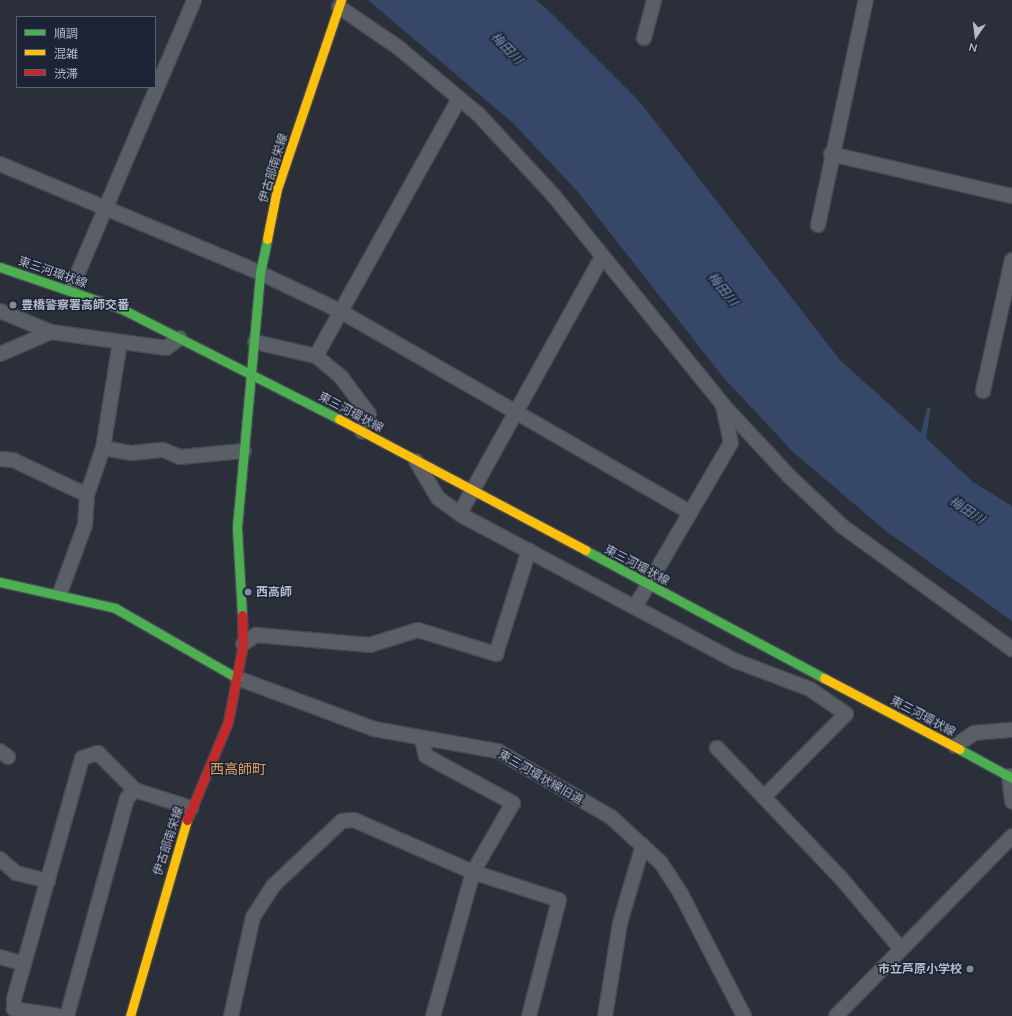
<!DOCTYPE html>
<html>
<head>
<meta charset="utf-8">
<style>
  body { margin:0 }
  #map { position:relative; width:1012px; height:1016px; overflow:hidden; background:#2a2f3a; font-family:Mulish,"Noto Sans JP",sans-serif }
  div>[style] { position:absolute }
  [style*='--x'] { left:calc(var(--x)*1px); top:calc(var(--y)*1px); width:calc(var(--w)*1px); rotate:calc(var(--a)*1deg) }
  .water>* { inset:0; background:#364767 }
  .roads { filter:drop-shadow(1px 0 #464a52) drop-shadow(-1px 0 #464a52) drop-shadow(0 1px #464a52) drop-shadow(0 -1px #464a52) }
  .street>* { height:14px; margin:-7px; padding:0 7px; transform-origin:7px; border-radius:7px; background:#5a5e67 }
  .fast>* { height:9px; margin:-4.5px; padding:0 4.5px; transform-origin:4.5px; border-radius:4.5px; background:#4caf50 }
  .slow>* { height:9px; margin:-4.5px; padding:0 4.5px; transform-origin:4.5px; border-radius:4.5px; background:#ffc107 }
  .jam>* { height:9px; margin:-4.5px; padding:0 4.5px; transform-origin:4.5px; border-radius:4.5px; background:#c62828 }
  .dots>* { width:11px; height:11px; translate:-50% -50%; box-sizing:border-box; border:2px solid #1c2435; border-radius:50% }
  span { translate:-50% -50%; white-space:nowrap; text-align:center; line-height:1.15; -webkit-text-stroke:3px #1c2435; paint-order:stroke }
  .street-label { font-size:12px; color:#b4bbcb }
  .poi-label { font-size:12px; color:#b4bbcb; font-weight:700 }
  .left { translate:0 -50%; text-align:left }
  .right { translate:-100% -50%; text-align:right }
  .water-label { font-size:13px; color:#7a8eb4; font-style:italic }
  .quarter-label { font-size:14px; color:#dca05e }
  .legend { position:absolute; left:16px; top:16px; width:140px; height:72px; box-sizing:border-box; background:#1c2435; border:1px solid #596071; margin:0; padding:5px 7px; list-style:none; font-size:12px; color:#b4bbcb }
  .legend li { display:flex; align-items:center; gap:8px; height:20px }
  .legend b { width:20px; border:1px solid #596071 }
  .north { position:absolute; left:956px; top:16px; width:40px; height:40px; -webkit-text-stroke:3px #1c2435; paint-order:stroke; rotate:194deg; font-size:11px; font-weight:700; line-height:16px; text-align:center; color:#b4bbcb }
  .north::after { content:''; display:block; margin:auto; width:14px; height:18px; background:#b4bbcb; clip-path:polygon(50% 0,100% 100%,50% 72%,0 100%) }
</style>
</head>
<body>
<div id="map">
  <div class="water">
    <div style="clip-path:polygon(368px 0,536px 0,548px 10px,639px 101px,840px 360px,921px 433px,927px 408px,931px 407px,926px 438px,973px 482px,1012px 506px,1012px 621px,886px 531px,793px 452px,723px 377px,578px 192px,514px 124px)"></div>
  </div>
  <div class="roads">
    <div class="street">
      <div style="--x:339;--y:7;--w:73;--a:34.3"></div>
      <div style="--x:399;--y:48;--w:103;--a:39.9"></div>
      <div style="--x:478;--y:114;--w:112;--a:47.2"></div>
      <div style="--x:554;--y:196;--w:269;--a:51"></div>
      <div style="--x:723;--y:405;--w:98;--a:47.1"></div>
      <div style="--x:790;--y:477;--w:71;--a:43.3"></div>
      <div style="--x:842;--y:526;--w:210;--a:35.9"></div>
      <div style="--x:644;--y:38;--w:39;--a:-75"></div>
      <div style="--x:831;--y:154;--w:186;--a:13.1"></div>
      <div style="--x:0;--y:164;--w:282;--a:22.7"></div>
      <div style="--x:260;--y:273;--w:89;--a:25.4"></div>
      <div style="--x:340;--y:311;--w:403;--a:29.9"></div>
      <div style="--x:818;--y:225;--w:230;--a:-78"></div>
      <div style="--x:71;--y:289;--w:314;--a:-66.9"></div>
      <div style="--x:0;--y:311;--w:55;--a:22.4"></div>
      <div style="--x:51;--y:332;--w:116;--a:7.9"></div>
      <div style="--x:166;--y:348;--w:17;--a:-36"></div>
      <div style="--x:255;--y:342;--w:63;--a:12.9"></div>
      <div style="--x:316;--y:356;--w:33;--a:40"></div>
      <div style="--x:341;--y:377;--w:46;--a:52.9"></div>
      <div style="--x:369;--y:414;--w:19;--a:111"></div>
      <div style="--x:0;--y:354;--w:56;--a:-23.3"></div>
      <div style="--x:316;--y:356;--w:294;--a:-60.9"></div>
      <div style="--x:983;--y:391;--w:134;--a:-77.5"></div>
      <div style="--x:103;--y:448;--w:29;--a:10"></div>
      <div style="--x:132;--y:453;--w:31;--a:-6"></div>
      <div style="--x:163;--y:450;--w:18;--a:22"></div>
      <div style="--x:180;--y:457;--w:64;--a:-5.4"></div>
      <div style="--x:0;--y:459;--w:13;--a:4"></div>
      <div style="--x:13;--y:460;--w:82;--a:25.3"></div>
      <div style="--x:416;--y:461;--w:43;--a:59.3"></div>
      <div style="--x:438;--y:498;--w:31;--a:36"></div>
      <div style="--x:463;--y:516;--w:309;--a:28"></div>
      <div style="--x:736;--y:661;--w:79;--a:20.7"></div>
      <div style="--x:810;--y:689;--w:44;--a:34.8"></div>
      <div style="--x:846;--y:714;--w:117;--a:134.7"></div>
      <div style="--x:460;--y:513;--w:293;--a:-61"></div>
      <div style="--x:60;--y:593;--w:72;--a:-69.8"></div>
      <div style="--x:85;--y:525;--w:30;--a:-86"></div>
      <div style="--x:87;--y:495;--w:50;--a:-71.2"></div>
      <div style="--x:103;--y:448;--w:107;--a:-80.9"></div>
      <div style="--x:635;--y:607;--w:190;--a:-59.7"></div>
      <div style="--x:731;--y:443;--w:38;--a:-102"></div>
      <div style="--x:243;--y:644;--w:16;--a:-35"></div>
      <div style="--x:256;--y:635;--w:114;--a:5"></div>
      <div style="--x:370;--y:645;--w:50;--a:-17.4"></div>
      <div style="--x:418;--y:630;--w:82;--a:17.1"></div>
      <div style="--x:496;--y:654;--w:109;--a:-72.4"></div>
      <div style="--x:237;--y:678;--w:146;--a:20.4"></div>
      <div style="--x:374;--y:729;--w:126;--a:10.1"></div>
      <div style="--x:498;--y:751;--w:131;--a:30.3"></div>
      <div style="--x:611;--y:817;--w:68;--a:42.6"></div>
      <div style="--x:661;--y:863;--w:37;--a:57"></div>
      <div style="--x:681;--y:894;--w:137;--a:62.7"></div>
      <div style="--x:422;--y:739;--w:17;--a:77"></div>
      <div style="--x:426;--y:756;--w:99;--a:28.4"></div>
      <div style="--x:513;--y:803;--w:80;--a:120.1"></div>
      <div style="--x:473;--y:872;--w:149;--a:105.5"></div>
      <div style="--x:955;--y:746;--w:23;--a:-34"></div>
      <div style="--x:974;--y:733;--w:38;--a:-5"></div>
      <div style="--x:717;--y:748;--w:178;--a:46.4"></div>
      <div style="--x:840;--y:877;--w:94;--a:49.7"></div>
      <div style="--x:0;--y:751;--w:10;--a:37"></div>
      <div style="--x:1009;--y:776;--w:26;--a:83"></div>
      <div style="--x:0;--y:859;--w:21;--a:41"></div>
      <div style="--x:16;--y:873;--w:33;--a:14"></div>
      <div style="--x:0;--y:957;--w:25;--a:16"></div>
      <div style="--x:59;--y:1016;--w:46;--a:-171.2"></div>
      <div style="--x:14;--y:1009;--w:10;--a:-90"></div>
      <div style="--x:14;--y:999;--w:250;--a:-74.2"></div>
      <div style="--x:82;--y:758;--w:17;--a:-17"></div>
      <div style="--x:98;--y:753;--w:52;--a:45"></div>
      <div style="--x:135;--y:790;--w:59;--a:17.8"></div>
      <div style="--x:67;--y:1016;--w:226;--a:-74.6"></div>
      <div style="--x:127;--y:798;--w:11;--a:-45"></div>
      <div style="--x:231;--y:1016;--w:101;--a:-77.5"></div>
      <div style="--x:253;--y:917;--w:38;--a:-57"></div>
      <div style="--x:274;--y:885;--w:93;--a:-43.3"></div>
      <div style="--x:342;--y:821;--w:12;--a:-5"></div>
      <div style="--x:354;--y:820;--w:130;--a:23.6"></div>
      <div style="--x:473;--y:872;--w:90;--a:18"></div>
      <div style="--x:559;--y:900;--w:120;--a:104.5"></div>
      <div style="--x:605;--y:1016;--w:94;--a:-80.8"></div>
      <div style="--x:620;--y:923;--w:81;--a:-73.6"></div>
      <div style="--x:836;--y:1016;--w:252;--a:-45.6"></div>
    </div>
    <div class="fast">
      <div style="--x:0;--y:267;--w:127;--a:18.9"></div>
      <div style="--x:120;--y:308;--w:246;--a:26.9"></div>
      <div style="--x:585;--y:550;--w:271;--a:28.2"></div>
      <div style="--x:0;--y:582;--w:118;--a:12.7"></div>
      <div style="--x:115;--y:608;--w:141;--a:29.8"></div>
      <div style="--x:242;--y:615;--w:88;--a:-93.3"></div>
      <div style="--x:237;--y:527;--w:255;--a:-84.8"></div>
      <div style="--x:260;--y:273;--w:35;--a:-78"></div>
      <div style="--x:959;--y:749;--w:60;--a:28.7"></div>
    </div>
    <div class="slow">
      <div style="--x:267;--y:239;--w:51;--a:-78.7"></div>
      <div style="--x:277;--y:189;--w:200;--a:-71.3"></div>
      <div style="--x:339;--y:419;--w:279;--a:28"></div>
      <div style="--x:824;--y:678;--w:153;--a:27.7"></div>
      <div style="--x:130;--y:1016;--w:204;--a:-73.8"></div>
    </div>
    <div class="jam">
      <div style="--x:187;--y:820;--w:106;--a:-67.3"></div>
      <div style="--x:228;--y:722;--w:79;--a:-79.1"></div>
      <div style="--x:243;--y:644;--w:29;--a:-92"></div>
    </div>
  </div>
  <div class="dots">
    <div style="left:13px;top:305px;background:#848a98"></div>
    <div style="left:248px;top:592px;background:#848a98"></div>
    <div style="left:970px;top:969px;background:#848a98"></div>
  </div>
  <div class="street-label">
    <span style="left:273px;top:168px;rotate:-73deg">伊古部南栄線</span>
    <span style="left:53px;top:272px;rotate:19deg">東三河環状線</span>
    <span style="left:351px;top:412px;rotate:28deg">東三河環状線</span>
    <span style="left:637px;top:565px;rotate:28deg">東三河環状線</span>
    <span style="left:923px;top:716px;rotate:28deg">東三河環状線</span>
    <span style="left:541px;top:777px;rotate:30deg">東三河環状線旧道</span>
    <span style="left:168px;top:841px;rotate:-72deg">伊古部南栄線</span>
  </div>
  <div class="poi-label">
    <span class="left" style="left:21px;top:305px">豊橋警察署高師交番</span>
    <span class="left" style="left:256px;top:592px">西高師</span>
    <span class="right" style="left:962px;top:969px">市立芦原小学校</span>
  </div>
  <div class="water-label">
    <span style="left:507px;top:48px;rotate:46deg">梅田川</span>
    <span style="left:723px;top:289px;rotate:51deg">梅田川</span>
    <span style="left:967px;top:510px;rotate:33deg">梅田川</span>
  </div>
  <div class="quarter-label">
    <span style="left:238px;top:769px">西高師町</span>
  </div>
  <ul class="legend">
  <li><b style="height:5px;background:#4caf50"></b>順調</li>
  <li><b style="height:5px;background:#ffc107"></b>混雑</li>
  <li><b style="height:5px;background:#c62828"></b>渋滞</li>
  </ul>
  <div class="north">N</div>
</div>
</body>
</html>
